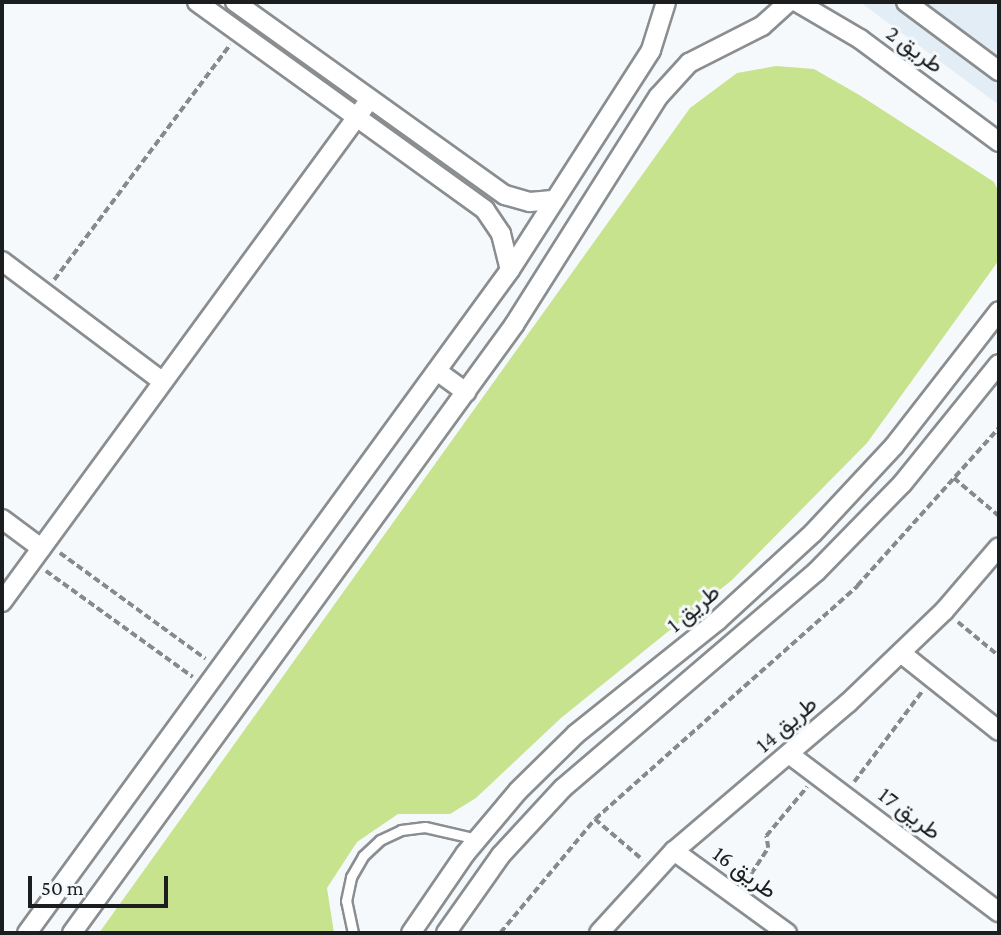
<!DOCTYPE html>
<html>
<head>
<meta charset="utf-8">
<style>
  body { margin:0 }
  #map { position:relative; width:1001px; height:935px; overflow:hidden; background:#f5f9fc; font-family:"Crimson Pro",Vazirmatn,serif }
  div>[style] { position:absolute }
  [style*='--x'] { left:calc(var(--x)*1px); top:calc(var(--y)*1px); width:calc(var(--w)*1px); rotate:calc(var(--a)*1deg) }
  .built>* { inset:0; background:#e3edf5 }
  .green>* { inset:0; background:#c8e38d }
  .path>* { height:3.5px; margin-top:-1.75px; transform-origin:0; background:repeating-linear-gradient(90deg,#878a8c 0 7px,transparent 0 10.5px) }
  .roads { filter:drop-shadow(2px 0 #8a8e90) drop-shadow(-2px 0 #8a8e90) drop-shadow(0 2px #8a8e90) drop-shadow(0 -2px #8a8e90) }
  .service>* { height:9px; margin:-4.5px; padding:0 4.5px; transform-origin:4.5px; border-radius:4.5px; background:#fff }
  .minor>* { height:18px; margin:-9px; padding:0 9px; transform-origin:9px; border-radius:9px; background:#fff }
  span { translate:-50% -50%; white-space:nowrap; text-align:center; line-height:1.15; -webkit-text-stroke:6px #f5f9fc; paint-order:stroke }
  .street-label { font-size:23px; color:#1c1d1e }
  .frame { position:absolute; inset:0; border:4px solid #1c1d1e; pointer-events:none }
  .scale { position:absolute; left:28px; top:876px; width:140px; height:32px; box-sizing:border-box; border:4px solid #1c1d1e; border-top:0; padding-left:9px; font-size:21px; line-height:24px; white-space:nowrap; color:#1c1d1e; -webkit-text-stroke:5px #f5f9fc; paint-order:stroke }
</style>
</head>
<body>
<div id="map">
  <div class="built">
    <div style="clip-path:polygon(860px 2px,999px 2px,999px 105px)"></div>
  </div>
  <div class="green">
    <div style="clip-path:polygon(776px 66px,814px 69px,861px 96px,994px 182px,999px 193px,999px 260px,867px 443px,732px 580px,561px 718px,476px 798px,450px 814px,398px 814px,357px 842px,327px 888px,334px 933px,99px 933px,690px 108px,737px 73px)"></div>
  </div>
  <div class="path">
    <div style="--x:54;--y:280;--w:294;--a:-53.2"></div>
    <div style="--x:954;--y:478;--w:59;--a:40.2"></div>
    <div style="--x:60;--y:553;--w:180;--a:36"></div>
    <div style="--x:46;--y:571;--w:181;--a:35.8"></div>
    <div style="--x:958;--y:622;--w:53;--a:39.7"></div>
    <div style="--x:854;--y:782;--w:115;--a:-53.1"></div>
    <div style="--x:595;--y:819;--w:63;--a:40.5"></div>
    <div style="--x:745;--y:883;--w:42;--a:-56.7"></div>
    <div style="--x:768;--y:848;--w:12;--a:-99"></div>
    <div style="--x:766;--y:836;--w:64;--a:-50.1"></div>
    <div style="--x:500;--y:933;--w:148;--a:-50.2"></div>
    <div style="--x:595;--y:819;--w:351;--a:-41.6"></div>
    <div style="--x:857;--y:586;--w:212;--a:-48.1"></div>
  </div>
  <div class="roads">
    <div class="service">
      <div style="--x:353;--y:933;--w:33;--a:-102"></div>
      <div style="--x:346;--y:901;--w:25;--a:-78"></div>
      <div style="--x:351;--y:877;--w:24;--a:-60"></div>
      <div style="--x:363;--y:856;--w:23;--a:-43"></div>
      <div style="--x:380;--y:840;--w:23;--a:-25"></div>
      <div style="--x:401;--y:830;--w:24;--a:-7"></div>
      <div style="--x:425;--y:827;--w:53;--a:13"></div>
    </div>
    <div class="minor">
      <div style="--x:197;--y:2;--w:355;--a:35.8"></div>
      <div style="--x:485;--y:210;--w:29;--a:56"></div>
      <div style="--x:501;--y:234;--w:37;--a:76"></div>
      <div style="--x:235;--y:2;--w:332;--a:35.6"></div>
      <div style="--x:505;--y:195;--w:26;--a:16"></div>
      <div style="--x:530;--y:202;--w:25;--a:-5"></div>
      <div style="--x:797;--y:2;--w:73;--a:30.4"></div>
      <div style="--x:860;--y:39;--w:173;--a:36.5"></div>
      <div style="--x:906;--y:2;--w:116;--a:36.6"></div>
      <div style="--x:2;--y:261;--w:201;--a:36.9"></div>
      <div style="--x:437;--y:371;--w:36;--a:36"></div>
      <div style="--x:2;--y:519;--w:49;--a:36.6"></div>
      <div style="--x:2;--y:602;--w:623;--a:-53.81"></div>
      <div style="--x:901;--y:653;--w:125;--a:38.5"></div>
      <div style="--x:789;--y:754;--w:263;--a:37"></div>
      <div style="--x:674;--y:851;--w:140;--a:36"></div>
      <div style="--x:27;--y:933;--w:820;--a:-53.93"></div>
      <div style="--x:510;--y:270;--w:261;--a:-57.3"></div>
      <div style="--x:651;--y:50;--w:50;--a:-72.6"></div>
      <div style="--x:72;--y:933;--w:752;--a:-53.98"></div>
      <div style="--x:514;--y:325;--w:271;--a:-57.7"></div>
      <div style="--x:659;--y:96;--w:45;--a:-47.7"></div>
      <div style="--x:689;--y:63;--w:82;--a:-26.9"></div>
      <div style="--x:762;--y:26;--w:36;--a:-42"></div>
      <div style="--x:411;--y:933;--w:96;--a:-55.6"></div>
      <div style="--x:465;--y:854;--w:82;--a:-49.9"></div>
      <div style="--x:518;--y:791;--w:81;--a:-44.5"></div>
      <div style="--x:576;--y:734;--w:181;--a:-38.7"></div>
      <div style="--x:717;--y:621;--w:130;--a:-42.5"></div>
      <div style="--x:813;--y:533;--w:119;--a:-47"></div>
      <div style="--x:894;--y:446;--w:171;--a:-52.1"></div>
      <div style="--x:446;--y:933;--w:95;--a:-54.8"></div>
      <div style="--x:501;--y:855;--w:91;--a:-47.2"></div>
      <div style="--x:563;--y:788;--w:333;--a:-40.5"></div>
      <div style="--x:816;--y:572;--w:123;--a:-45.7"></div>
      <div style="--x:902;--y:484;--w:154;--a:-51.1"></div>
      <div style="--x:599;--y:933;--w:111;--a:-47.6"></div>
      <div style="--x:674;--y:851;--w:228;--a:-40.4"></div>
      <div style="--x:848;--y:703;--w:133;--a:-43.8"></div>
      <div style="--x:944;--y:611;--w:84;--a:-49.3"></div>
    </div>
  </div>
  <div class="street-label">
    <span style="left:915px;top:49px;rotate:36deg">طريق 2</span>
    <span style="left:693px;top:608px;rotate:-40deg">طريق 1</span>
    <span style="left:786px;top:724px;rotate:-41deg">طريق 14</span>
    <span style="left:910px;top:813px;rotate:37deg">طريق 17</span>
    <span style="left:745px;top:872px;rotate:36deg">طريق 16</span>
  </div>
  <div class="frame"></div>
  <div class="scale">50 m</div>
</div>
</body>
</html>
